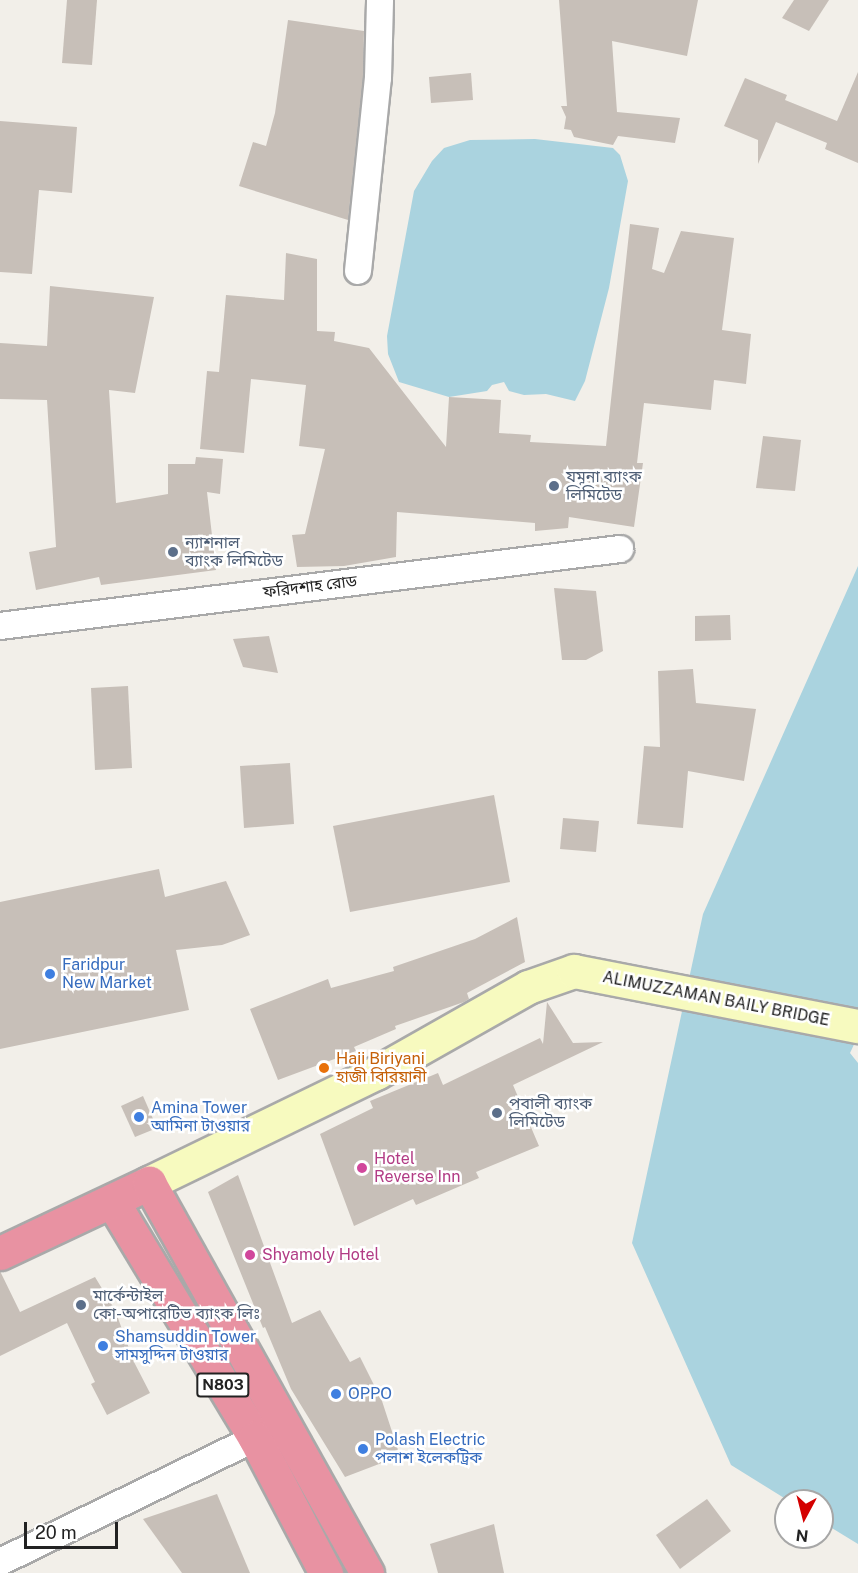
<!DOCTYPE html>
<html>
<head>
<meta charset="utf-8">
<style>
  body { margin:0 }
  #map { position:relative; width:858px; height:1573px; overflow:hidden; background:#f2efe9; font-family:"Public Sans","Noto Sans Bengali",sans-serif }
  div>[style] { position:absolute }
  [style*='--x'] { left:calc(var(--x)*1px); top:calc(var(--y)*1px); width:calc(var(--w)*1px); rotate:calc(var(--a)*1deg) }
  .water>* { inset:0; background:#aad3df }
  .building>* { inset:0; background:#c7bfb8 }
  .roads { filter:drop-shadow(2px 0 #a9a9a9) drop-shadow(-2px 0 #a9a9a9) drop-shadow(0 2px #a9a9a9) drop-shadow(0 -2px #a9a9a9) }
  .street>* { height:26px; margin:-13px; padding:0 13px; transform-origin:13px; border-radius:13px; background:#fff }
  .secondary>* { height:33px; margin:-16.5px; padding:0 16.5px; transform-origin:16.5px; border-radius:16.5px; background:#f7fabf }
  .highway>* { height:33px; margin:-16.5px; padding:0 16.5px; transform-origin:16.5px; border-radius:16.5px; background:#e892a2 }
  .dots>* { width:16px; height:16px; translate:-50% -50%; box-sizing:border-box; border:3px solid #fff; border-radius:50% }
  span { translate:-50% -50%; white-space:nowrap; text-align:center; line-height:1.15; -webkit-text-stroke:5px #fff; paint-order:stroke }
  .shield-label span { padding:2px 4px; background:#fff; border:2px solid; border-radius:4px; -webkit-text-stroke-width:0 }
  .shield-label { font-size:15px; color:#222; font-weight:700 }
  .service-label { font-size:16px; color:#4e5e75 }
  .left { translate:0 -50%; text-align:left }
  .street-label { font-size:16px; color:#222 }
  .shop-label { font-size:16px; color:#366cbe }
  .food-label { font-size:16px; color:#c56008 }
  .hotel-label { font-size:16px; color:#b23c85 }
  .north { position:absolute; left:774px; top:1489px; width:60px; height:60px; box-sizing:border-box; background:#fff; border:2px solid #a7a7a7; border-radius:50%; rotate:187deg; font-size:16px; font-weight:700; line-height:24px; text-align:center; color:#222 }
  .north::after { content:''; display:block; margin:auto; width:21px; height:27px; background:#d40000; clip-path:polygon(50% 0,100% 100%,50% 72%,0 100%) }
  .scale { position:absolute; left:24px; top:1522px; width:94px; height:27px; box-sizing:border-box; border:3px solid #222; border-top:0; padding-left:8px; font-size:18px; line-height:21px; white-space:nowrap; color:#222; -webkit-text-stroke:4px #fff; paint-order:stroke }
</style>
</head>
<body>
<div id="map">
  <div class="water">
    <div style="clip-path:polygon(535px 139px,613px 148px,620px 155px,628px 181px,609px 288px,585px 381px,575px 401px,546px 394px,524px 395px,509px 391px,504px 382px,492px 385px,487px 391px,449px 397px,399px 382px,388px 354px,387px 336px,414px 191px,432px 161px,444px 148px,470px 140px)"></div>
    <div style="clip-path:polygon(858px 566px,858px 1036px,850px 1053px,858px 1063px,858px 1544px,822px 1522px,822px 1501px,789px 1501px,731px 1465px,632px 1243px,703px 914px)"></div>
  </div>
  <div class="building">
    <div style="clip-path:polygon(67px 0,97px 0,92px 65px,62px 63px)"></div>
    <div style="clip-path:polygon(559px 0,698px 0,687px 56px,612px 41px,617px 112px,680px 118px,675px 143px,618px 136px,613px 145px,574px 137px,571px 130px,564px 129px,566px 117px,561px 106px,567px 106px)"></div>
    <div style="clip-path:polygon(794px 0,829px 0,809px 31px,782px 18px)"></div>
    <div style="clip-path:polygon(288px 20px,364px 31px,363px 77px,348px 220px,239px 186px,253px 142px,266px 146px,275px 113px)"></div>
    <div style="clip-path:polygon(858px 72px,858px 163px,825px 149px,827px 143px,776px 122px,758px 164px,758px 140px,724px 126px,745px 78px,787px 95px,785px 100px,837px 121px)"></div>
    <div style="clip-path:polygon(471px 73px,473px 100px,431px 103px,429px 77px)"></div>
    <div style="clip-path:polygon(0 121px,77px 127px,72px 193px,39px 190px,32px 274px,0 272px)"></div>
    <div style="clip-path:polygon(630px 224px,659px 228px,652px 269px,664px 273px,681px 231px,734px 238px,722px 330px,751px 334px,746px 384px,714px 380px,711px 410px,644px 403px,637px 463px,643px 463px,634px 527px,569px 517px,568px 528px,535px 531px,535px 523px,397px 512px,396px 557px,344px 566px,297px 567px,292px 535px,305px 534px,325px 449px,299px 446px,306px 385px,251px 379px,244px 453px,200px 449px,207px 371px,219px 372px,226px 295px,284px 300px,286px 253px,317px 259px,317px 331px,335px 332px,334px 341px,369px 348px,446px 447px,449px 397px,501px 400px,499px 433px,531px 435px,530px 442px,606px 446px)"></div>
    <div style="clip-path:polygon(50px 286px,154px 297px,135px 393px,109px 390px,116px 503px,168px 494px,168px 464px,195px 464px,196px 457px,223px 459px,220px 494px,207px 492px,216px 570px,101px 585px,99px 577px,36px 590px,29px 552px,56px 547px,47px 400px,0 399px,0 343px,47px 346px)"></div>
    <div style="clip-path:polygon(763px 436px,801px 440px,795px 491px,756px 488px)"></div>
    <div style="clip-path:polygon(554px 588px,596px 591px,603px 651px,586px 660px,562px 660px)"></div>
    <div style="clip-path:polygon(730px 615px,731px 640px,695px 641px,695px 616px)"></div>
    <div style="clip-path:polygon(269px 636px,278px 673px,243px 667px,233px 639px)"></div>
    <div style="clip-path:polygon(693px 669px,696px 703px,756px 709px,744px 781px,688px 771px,683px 828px,637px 824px,644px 746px,660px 747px,658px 671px)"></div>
    <div style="clip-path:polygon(128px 686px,132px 768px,95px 770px,91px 688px)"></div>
    <div style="clip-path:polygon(290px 763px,294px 824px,244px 828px,240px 766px)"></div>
    <div style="clip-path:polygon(494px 795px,510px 882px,350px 912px,333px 826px)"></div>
    <div style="clip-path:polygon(563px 818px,599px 821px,596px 852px,560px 849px)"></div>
    <div style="clip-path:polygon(159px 869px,165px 897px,226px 881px,250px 935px,222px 945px,176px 950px,189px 1010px,0 1049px,0 902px)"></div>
    <div style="clip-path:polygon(517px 917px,525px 962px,467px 993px,469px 999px,464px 1002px,395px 1026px,396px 1029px,354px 1047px,356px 1051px,278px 1080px,250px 1009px,328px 979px,331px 988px,394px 971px,393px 967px,475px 939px)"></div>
    <div style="clip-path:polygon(547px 1002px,573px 1043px,603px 1042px,513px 1085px,539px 1146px,476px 1172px,479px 1178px,416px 1205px,413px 1199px,354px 1226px,320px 1134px,373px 1108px,370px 1101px,438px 1073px,443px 1085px,540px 1038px,543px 1044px)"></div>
    <div style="clip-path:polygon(143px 1096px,157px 1128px,135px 1137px,121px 1106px)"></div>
    <div style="clip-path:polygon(238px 1175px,292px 1323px,320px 1310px,350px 1362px,360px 1357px,382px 1401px,400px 1456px,345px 1477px,291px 1389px,265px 1327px,263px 1328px,208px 1192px)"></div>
    <div style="clip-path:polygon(0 1271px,20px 1312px,95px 1277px,115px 1310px,134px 1362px,150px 1393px,107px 1415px,91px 1384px,95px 1382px,67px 1323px,0 1356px)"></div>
    <div style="clip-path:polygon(217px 1494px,250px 1573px,182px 1573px,143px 1519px)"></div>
    <div style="clip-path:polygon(707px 1499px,731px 1531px,680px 1569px,656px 1535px)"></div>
    <div style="clip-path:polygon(494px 1524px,504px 1573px,438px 1573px,430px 1544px)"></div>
  </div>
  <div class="roads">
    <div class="street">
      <div style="--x:358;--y:271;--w:194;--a:-84.1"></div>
      <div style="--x:378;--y:78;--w:78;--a:-88.5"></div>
      <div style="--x:0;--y:626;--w:625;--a:-7.08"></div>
      <div style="--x:0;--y:1562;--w:284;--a:-25.9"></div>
    </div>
    <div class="secondary">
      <div style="--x:149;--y:1183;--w:252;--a:-25.9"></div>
      <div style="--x:376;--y:1073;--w:175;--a:-29.5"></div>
      <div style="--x:528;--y:987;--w:49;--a:-19.2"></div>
      <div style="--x:574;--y:971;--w:289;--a:11"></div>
    </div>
    <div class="highway">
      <div style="--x:112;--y:1201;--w:277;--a:58.9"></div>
      <div style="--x:255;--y:1438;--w:153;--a:62.3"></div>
      <div style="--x:0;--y:1253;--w:165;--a:-25.2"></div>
      <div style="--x:149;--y:1183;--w:447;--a:60.8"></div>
    </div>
  </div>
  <div class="dots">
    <div style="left:554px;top:486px;background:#5c6f8a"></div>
    <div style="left:173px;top:552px;background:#5c6f8a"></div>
    <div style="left:50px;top:974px;background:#3f7fe0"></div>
    <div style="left:324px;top:1068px;background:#e8710a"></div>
    <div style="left:497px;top:1113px;background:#5c6f8a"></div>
    <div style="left:139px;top:1117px;background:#3f7fe0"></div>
    <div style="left:362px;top:1168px;background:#d1479c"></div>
    <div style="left:250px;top:1255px;background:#d1479c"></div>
    <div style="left:81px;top:1305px;background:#5c6f8a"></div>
    <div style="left:103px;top:1346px;background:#3f7fe0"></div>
    <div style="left:336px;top:1394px;background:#3f7fe0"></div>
    <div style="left:363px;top:1449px;background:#3f7fe0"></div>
  </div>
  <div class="shield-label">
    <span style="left:223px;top:1385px">N803</span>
  </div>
  <div class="service-label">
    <span class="left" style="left:566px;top:486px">যমুনা ব্যাংক<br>লিমিটেড</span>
    <span class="left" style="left:185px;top:552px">ন্যাশনাল<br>ব্যাংক লিমিটেড</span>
    <span class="left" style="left:509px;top:1113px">পূবালী ব্যাংক<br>লিমিটেড</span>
    <span class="left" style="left:93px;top:1305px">মার্কেন্টাইল<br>কো-অপারেটিভ ব্যাংক লিঃ</span>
  </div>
  <div class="street-label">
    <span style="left:310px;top:587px;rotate:-7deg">ফরিদশাহ রোড</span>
    <span style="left:716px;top:999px;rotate:11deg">ALIMUZZAMAN BAILY BRIDGE</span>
  </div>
  <div class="shop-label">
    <span class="left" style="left:62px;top:974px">Faridpur<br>New Market</span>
    <span class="left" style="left:151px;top:1117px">Amina Tower<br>আমিনা টাওয়ার</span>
    <span class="left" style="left:115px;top:1346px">Shamsuddin Tower<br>সামসুদ্দিন টাওয়ার</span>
    <span class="left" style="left:348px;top:1394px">OPPO</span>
    <span class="left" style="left:375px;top:1449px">Polash Electric<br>পলাশ ইলেকট্রিক</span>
  </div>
  <div class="food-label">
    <span class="left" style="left:336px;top:1068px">Haji Biriyani<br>হাজী বিরিয়ানী</span>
  </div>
  <div class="hotel-label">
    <span class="left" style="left:374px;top:1168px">Hotel<br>Reverse Inn</span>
    <span class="left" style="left:262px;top:1255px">Shyamoly Hotel</span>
  </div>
  <div class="north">N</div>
  <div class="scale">20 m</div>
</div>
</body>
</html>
